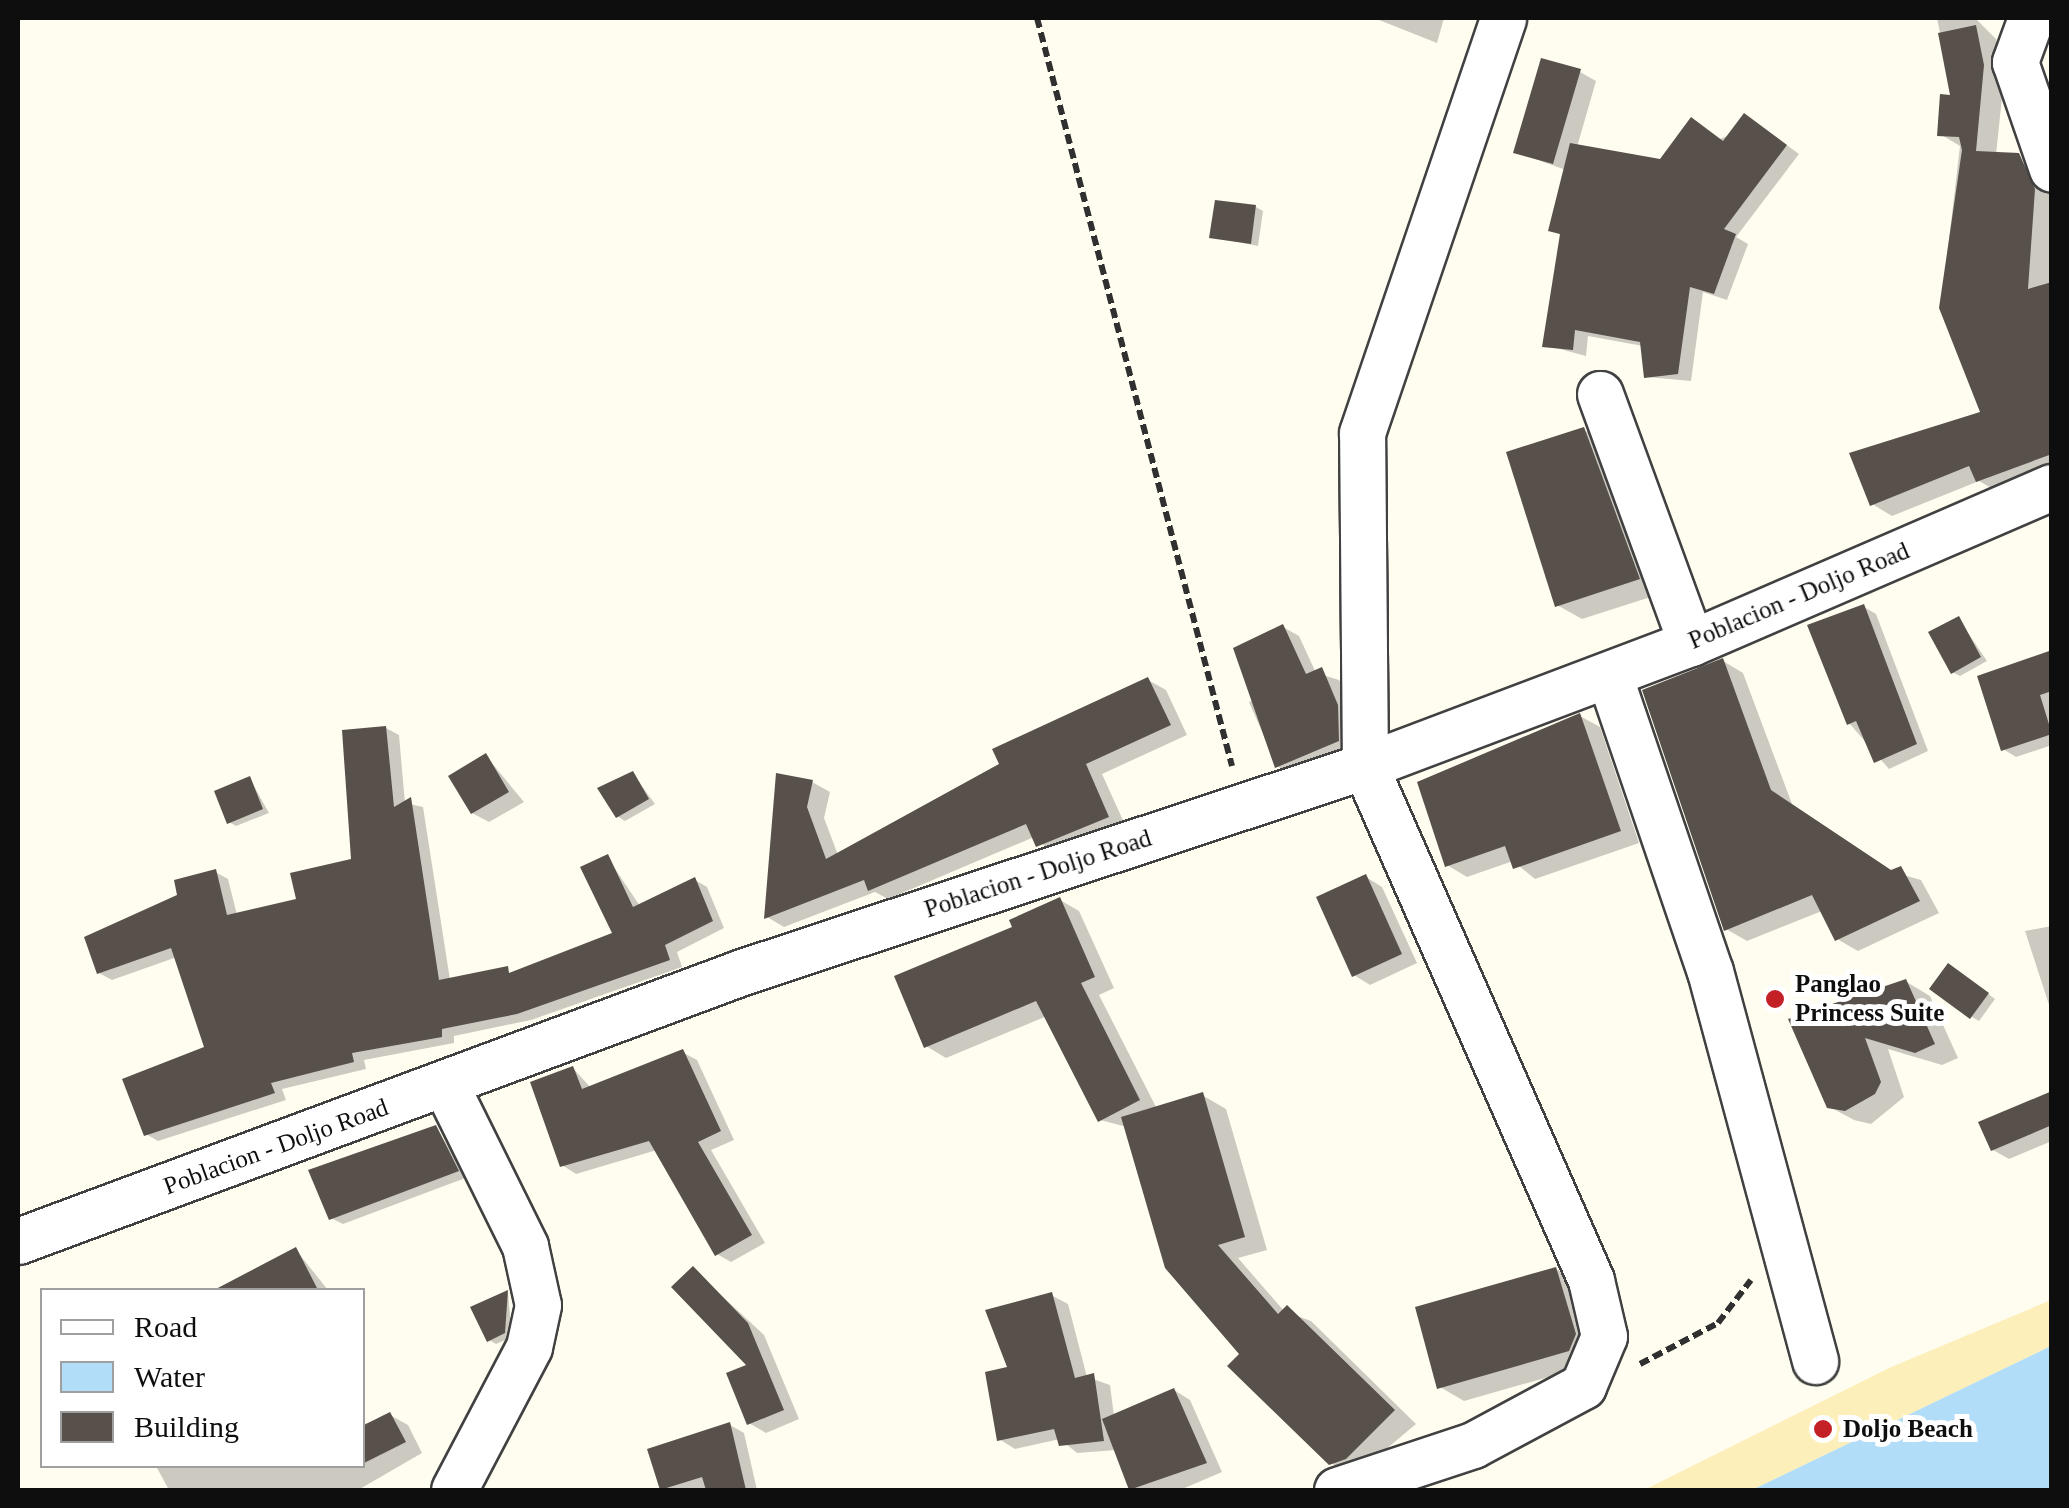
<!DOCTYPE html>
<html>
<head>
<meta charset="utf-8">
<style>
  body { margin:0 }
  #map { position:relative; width:2069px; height:1508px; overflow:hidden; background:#fffcf0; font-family:"Times New Roman",serif }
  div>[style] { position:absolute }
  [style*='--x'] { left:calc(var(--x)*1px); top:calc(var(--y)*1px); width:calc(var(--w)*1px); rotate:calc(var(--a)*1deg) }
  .sand>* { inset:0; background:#fcefba }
  .water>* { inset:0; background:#b2ddf8 }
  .shadow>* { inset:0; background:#0003 }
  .building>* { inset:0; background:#58504a }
  .path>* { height:6px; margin-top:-3px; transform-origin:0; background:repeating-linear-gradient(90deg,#303030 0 10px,transparent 0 15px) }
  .roads { filter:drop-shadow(2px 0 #414141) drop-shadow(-2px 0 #414141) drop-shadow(0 2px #414141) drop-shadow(0 -2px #414141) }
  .minor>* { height:45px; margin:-22.5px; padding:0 22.5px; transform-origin:22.5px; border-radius:22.5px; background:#fff }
  .dots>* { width:28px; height:28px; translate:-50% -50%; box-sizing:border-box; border:5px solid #fff; border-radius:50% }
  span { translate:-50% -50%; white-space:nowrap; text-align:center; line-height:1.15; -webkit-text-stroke:10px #fff; paint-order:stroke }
  .street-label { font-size:25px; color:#0e0e0e }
  .poi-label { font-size:25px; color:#0e0e0e; font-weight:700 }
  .left { translate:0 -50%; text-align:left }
  .frame { position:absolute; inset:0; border:20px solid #0e0e0e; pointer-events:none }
  .legend { position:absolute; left:40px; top:1288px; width:325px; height:180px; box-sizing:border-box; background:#fff; border:2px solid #9f9f9f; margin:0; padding:12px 18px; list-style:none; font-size:30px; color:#0e0e0e }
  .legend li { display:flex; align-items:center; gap:20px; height:50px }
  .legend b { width:50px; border:2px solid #9f9f9f }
</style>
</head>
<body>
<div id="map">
  <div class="sand">
    <div style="clip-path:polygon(2051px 1300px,2051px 1346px,1752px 1490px,1644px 1490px,1889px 1368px)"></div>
  </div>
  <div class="water">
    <div style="clip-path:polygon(2051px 1346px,2051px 1490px,1752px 1490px)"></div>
  </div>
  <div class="shadow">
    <div style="clip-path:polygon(1374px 18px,1444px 18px,1437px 43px)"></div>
    <div style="clip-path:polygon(1937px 18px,1975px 18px,1996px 39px,2004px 78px,1996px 155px,2039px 168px,2052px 186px,2052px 472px,1998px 492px,1979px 481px,1892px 516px,1872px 504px,1984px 413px,1941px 308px,1960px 146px,1940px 134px,1953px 98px)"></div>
    <div style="clip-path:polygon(1580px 72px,1596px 81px,1577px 147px,1661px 162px,1758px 124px,1799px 154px,1736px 237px,1748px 244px,1727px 300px,1703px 292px,1691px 381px,1647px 377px,1643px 346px,1588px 336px,1586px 356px,1545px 345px,1562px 236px,1551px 229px,1566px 170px,1516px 152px)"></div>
    <div style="clip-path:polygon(1256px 207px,1263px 211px,1258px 246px,1212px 237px)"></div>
    <div style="clip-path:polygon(1584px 430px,1609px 444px,1663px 593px,1582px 619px,1557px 605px)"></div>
    <div style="clip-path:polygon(1864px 607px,1876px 614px,1928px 751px,1889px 769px,1849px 723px)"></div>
    <div style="clip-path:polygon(1958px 618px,1987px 661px,1960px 676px,1952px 672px)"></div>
    <div style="clip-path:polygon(1283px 627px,1299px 636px,1316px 673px,1339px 680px,1354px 716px,1354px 750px,1293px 775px,1277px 766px,1249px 702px,1259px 698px)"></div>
    <div style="clip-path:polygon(2052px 653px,2052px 745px,2016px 757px,2003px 749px)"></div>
    <div style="clip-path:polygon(1723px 661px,1743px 673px,1792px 804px,1893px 872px,1921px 880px,1939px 913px,1858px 951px,1837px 939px,1822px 911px,1747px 941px,1726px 929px)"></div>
    <div style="clip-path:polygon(1148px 680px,1166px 690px,1187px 735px,1102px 774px,1126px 827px,1056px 856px,1034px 837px,888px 899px,875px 892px,784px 927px,767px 917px,812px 782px,830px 792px,824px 818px,838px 855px)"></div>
    <div style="clip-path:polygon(1580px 716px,1600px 727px,1639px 843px,1535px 879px,1513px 861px,1467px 877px,1447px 865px)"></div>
    <div style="clip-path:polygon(386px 728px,399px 735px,405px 803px,423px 807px,450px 980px,516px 973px,616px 934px,607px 857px,640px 906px,695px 880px,707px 887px,724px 928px,677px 952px,682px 967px,531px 1020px,454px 1036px,454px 1043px,364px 1060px,366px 1069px,282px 1089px,286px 1100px,158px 1141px,146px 1134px,207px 1048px,177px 957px,112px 980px,99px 973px,215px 872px,228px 879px,237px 915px,299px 900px,353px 861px)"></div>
    <div style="clip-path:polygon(486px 756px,524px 802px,489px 822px,472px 813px)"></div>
    <div style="clip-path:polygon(633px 774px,655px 804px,625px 821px,617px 816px)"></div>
    <div style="clip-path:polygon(250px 779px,269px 813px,236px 826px,229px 822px)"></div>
    <div style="clip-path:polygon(1366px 877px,1382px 887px,1417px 963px,1370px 985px,1354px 975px)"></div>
    <div style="clip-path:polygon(1060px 900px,1079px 911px,1114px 988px,1099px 995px,1157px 1109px,1202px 1095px,1226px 1109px,1267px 1250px,1238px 1258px,1284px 1311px,1311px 1321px,1416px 1424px,1354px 1476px,1331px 1463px,1242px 1354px,1127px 1127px,1100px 1120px,1047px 1016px,946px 1058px,926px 1046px,1016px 929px)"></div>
    <div style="clip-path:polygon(2052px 926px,2052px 1014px,2025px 931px)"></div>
    <div style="clip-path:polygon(1956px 970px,1995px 999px,1979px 1021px,1972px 1017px)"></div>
    <div style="clip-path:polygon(1905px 981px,1930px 996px,1958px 1058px,1942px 1065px,1888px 1049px,1904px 1097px,1871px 1124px,1854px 1120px,1828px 1106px,1791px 1021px)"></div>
    <div style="clip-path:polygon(682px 1052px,697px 1060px,734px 1140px,711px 1150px,765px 1243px,731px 1262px,717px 1254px,657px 1150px,576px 1174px,562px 1165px,573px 1068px,591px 1088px)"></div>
    <div style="clip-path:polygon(2052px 1122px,2052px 1141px,2009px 1159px,1993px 1150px)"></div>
    <div style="clip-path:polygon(436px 1128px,468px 1177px,343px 1224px,331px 1218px,311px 1171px)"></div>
    <div style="clip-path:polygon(296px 1250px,328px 1290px,258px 1290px,250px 1275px)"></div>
    <div style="clip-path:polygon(693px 1269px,764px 1335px,799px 1419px,766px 1433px,749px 1423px,751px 1366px)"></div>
    <div style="clip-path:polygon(1556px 1269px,1581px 1284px,1594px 1364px,1464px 1401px,1440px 1387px)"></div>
    <div style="clip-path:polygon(508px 1292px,512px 1337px,496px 1344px,489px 1340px)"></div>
    <div style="clip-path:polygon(1051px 1295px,1068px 1304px,1087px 1377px,1110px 1385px,1114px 1416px,1174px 1390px,1190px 1400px,1222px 1472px,1180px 1490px,1132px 1490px,1116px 1450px,1077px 1453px,1060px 1439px,1015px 1449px,999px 1439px,1011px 1369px)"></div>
    <div style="clip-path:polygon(390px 1415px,408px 1425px,422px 1453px,358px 1490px,169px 1490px,156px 1466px,362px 1466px,362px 1425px)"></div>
    <div style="clip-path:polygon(730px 1425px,744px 1433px,757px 1490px,662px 1489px)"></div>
  </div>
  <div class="building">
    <div style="clip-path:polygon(1976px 25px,1984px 65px,1976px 151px,2019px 153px,2035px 189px,2028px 289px,2052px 282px,2052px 454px,1976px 482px,1969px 466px,1870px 506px,1849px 453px,1980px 412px,1939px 308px,1962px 150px,1959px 137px,1937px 136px,1940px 94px,1950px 95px,1938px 33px)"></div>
    <div style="clip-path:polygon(1541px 58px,1581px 69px,1553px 164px,1513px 153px)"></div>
    <div style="clip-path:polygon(1744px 113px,1787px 145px,1724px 229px,1736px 234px,1714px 294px,1690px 287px,1678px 374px,1644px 378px,1640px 342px,1575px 330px,1573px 350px,1542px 347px,1560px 234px,1548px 231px,1570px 143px,1660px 159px,1691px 117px,1723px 141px)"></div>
    <div style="clip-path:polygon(1215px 200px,1256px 205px,1251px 244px,1209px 238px)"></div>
    <div style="clip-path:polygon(1584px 427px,1640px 579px,1555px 607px,1506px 452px)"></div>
    <div style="clip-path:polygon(1864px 604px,1917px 744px,1874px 763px,1856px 721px,1847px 725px,1807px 625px)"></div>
    <div style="clip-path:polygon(1959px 616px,1981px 657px,1951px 674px,1928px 632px)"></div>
    <div style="clip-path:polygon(1283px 624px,1306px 674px,1322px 667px,1338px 705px,1339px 741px,1275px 768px,1233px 648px)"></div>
    <div style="clip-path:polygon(2052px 650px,2052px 691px,2040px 695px,2052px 734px,2001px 751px,1977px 676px)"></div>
    <div style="clip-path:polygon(1723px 658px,1771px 790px,1891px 870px,1901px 866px,1920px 901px,1835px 941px,1812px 895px,1724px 931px,1642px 690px)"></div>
    <div style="clip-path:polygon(1148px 677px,1171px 725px,1086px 764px,1109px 817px,1036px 847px,1026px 824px,868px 891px,864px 880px,764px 919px,776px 773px,813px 780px,807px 807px,826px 859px,999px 764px,992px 749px)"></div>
    <div style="clip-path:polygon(1580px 713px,1621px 831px,1513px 869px,1505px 846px,1445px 867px,1417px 782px)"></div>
    <div style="clip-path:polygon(386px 726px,394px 807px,411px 797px,439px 980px,508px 966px,509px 973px,612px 933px,580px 867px,608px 854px,633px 907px,695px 877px,713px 921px,665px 945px,670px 960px,517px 1014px,442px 1029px,442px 1037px,352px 1053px,354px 1062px,271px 1083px,275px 1093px,144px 1136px,122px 1079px,204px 1047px,171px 948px,97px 974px,84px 937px,177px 895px,174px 880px,216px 869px,227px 915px,296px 899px,290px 873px,351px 859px,342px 730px)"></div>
    <div style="clip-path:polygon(486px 753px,509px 792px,471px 814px,448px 776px)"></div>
    <div style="clip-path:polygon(633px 771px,649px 799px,616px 818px,597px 788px)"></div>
    <div style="clip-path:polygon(250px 776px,263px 809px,227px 824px,214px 791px)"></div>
    <div style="clip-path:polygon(1366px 874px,1402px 954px,1352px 977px,1316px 897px)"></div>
    <div style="clip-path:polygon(1060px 897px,1095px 977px,1081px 983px,1140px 1100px,1098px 1122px,1036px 1001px,924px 1048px,894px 976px,1012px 927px,1009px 920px)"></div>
    <div style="clip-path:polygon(1948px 963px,1989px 993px,1970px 1019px,1929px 989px)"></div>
    <div style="clip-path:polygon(1906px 979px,1935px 1044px,1915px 1053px,1865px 1038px,1881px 1082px,1875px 1094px,1845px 1111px,1827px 1108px,1788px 1019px)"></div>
    <div style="clip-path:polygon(683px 1049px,721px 1131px,698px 1142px,752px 1235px,715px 1256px,649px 1141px,560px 1167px,530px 1082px,573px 1066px,582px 1089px)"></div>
    <div style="clip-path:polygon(2052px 1091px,2052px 1125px,1991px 1151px,1978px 1122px)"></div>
    <div style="clip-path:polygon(1203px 1092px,1245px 1237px,1218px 1245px,1278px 1314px,1287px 1305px,1395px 1410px,1346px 1459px,1329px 1465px,1227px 1366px,1239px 1354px,1165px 1268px,1121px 1117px)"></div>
    <div style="clip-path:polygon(436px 1125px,459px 1171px,329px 1220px,308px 1170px)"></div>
    <div style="clip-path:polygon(296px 1247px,318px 1290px,214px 1290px)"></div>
    <div style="clip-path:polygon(693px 1266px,748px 1323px,784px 1410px,747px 1425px,726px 1373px,746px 1365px,671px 1287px)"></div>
    <div style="clip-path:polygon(1556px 1267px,1576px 1334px,1569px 1351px,1437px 1389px,1415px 1307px)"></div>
    <div style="clip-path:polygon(508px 1290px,505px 1333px,487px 1342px,470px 1307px)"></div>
    <div style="clip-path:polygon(1052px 1292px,1075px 1378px,1094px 1373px,1104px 1441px,1059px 1446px,1054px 1429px,997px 1441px,985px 1372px,1007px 1367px,985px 1310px)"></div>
    <div style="clip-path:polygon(1174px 1388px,1207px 1463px,1129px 1490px,1102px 1419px)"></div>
    <div style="clip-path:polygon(390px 1412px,406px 1442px,362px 1464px,362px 1426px)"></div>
    <div style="clip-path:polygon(730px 1422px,746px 1490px,706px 1490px,702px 1477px,660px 1490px,647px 1449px)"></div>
  </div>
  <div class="path">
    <div style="--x:1037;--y:18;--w:773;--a:75.39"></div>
    <div style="--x:1640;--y:1364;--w:88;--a:-27.7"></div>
    <div style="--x:1718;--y:1323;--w:54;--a:-52.5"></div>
  </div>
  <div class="roads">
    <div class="minor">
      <div style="--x:2031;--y:18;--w:47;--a:110"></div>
      <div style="--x:2015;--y:62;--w:113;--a:70.9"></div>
      <div style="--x:1600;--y:394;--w:265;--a:69.9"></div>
      <div style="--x:1609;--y:675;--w:313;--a:71.2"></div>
      <div style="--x:1710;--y:971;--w:404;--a:74.9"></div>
      <div style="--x:445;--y:1084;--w:181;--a:63.7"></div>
      <div style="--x:525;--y:1246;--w:60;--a:77.6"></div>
      <div style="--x:538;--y:1305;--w:43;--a:102.1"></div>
      <div style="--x:529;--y:1347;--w:161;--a:117.7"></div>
      <div style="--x:18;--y:1241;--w:772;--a:-20.38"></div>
      <div style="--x:742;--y:972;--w:656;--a:-18.3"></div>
      <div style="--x:1365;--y:766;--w:348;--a:-20.7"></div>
      <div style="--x:1691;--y:643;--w:393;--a:-23.4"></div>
      <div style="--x:1337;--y:1490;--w:143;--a:-18.3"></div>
      <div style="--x:1473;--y:1445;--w:125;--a:-28.2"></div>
      <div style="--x:1583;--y:1386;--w:54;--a:-67.2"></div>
      <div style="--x:1604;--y:1336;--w:57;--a:-103.1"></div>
      <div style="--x:1591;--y:1280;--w:561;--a:-113.73"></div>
      <div style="--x:1365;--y:766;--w:333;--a:-90.5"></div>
      <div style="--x:1362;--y:433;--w:438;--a:-71.2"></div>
    </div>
  </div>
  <div class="dots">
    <div style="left:1775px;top:999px;background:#c42127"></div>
    <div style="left:1823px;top:1429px;background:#c42127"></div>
  </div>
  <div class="street-label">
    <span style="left:1799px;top:596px;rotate:-23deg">Poblacion - Doljo Road</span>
    <span style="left:1038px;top:874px;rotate:-18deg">Poblacion - Doljo Road</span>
    <span style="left:276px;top:1147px;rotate:-20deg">Poblacion - Doljo Road</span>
  </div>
  <div class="poi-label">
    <span class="left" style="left:1795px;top:999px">Panglao<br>Princess Suite</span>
    <span class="left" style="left:1843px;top:1429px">Doljo Beach</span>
  </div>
  <div class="frame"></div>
  <ul class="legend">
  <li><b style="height:12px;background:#fff"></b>Road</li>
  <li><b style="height:28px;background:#b2ddf8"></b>Water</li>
  <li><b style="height:28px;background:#58504a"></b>Building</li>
  </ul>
</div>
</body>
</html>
